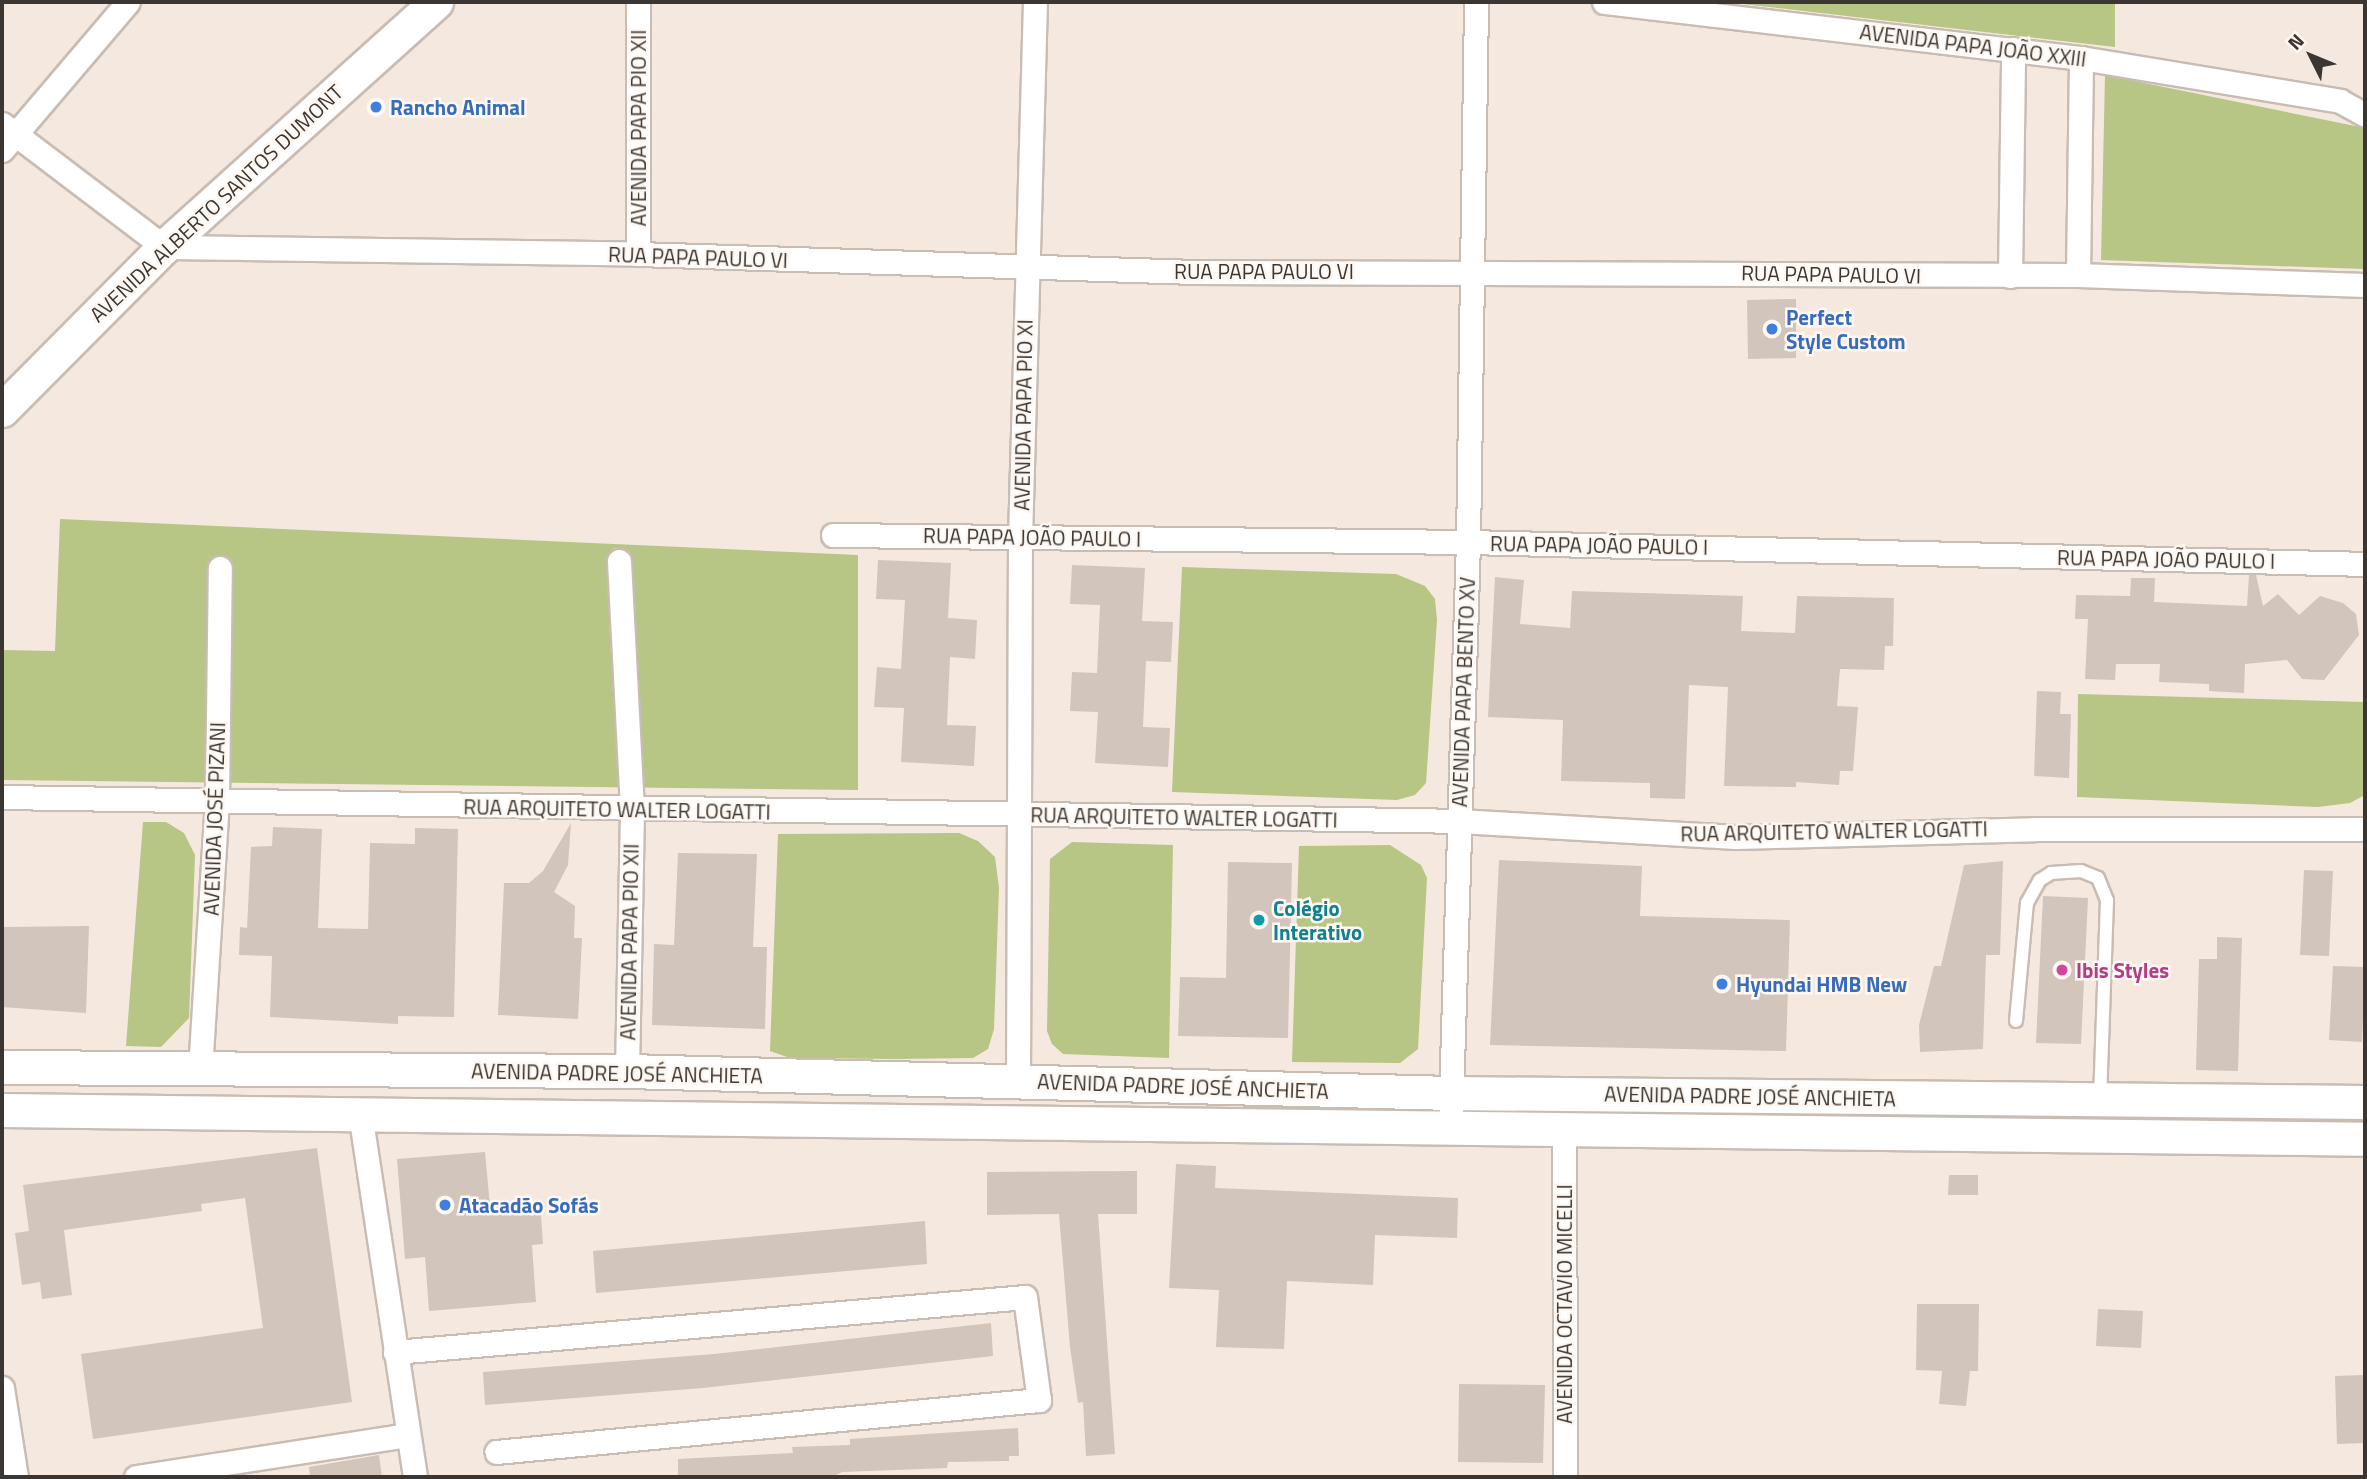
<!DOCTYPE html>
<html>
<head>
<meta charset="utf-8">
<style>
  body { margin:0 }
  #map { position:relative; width:2367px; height:1479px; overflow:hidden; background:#f5e9df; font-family:"Titillium Web",sans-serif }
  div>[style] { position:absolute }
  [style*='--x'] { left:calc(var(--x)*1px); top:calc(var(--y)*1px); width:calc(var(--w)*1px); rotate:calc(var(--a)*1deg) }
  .green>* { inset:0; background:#b7c585 }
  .building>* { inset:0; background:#d1c5bc }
  .roads { filter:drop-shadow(2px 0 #c8bcb3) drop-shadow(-2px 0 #c8bcb3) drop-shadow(0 2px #c8bcb3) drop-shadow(0 -2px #c8bcb3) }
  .lane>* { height:12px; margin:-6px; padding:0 6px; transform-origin:6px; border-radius:6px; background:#fff }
  .street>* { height:23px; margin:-11.5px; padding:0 11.5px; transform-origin:11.5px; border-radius:11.5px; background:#fff }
  .secondary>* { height:33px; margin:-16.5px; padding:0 16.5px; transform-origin:16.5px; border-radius:16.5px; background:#fff }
  .dots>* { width:19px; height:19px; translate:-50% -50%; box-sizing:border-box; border:4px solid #fff7f1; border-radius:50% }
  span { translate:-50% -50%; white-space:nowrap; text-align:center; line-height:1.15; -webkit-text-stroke:5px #fff7f1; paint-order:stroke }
  .street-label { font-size:21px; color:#3b3632 }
  .shop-label { font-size:21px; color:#366cbe; font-weight:700 }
  .left { translate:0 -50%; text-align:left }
  .culture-label { font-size:21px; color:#0d838f; font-weight:700 }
  .hotel-label { font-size:21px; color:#b23c85; font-weight:700 }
  .frame { position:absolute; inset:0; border:4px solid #3b3632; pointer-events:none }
  .north { position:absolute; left:2276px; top:21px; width:70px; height:70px; -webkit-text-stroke:5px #fff7f1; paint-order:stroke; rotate:313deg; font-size:19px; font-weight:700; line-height:28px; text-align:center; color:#3b3632 }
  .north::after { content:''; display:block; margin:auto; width:24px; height:32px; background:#3b3632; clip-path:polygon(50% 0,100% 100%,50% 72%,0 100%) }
</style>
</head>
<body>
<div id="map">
  <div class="green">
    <div style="clip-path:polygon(1725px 2px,2115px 2px,2115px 47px)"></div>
    <div style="clip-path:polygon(2105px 75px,2365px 128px,2365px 269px,2101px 260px)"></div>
    <div style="clip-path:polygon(60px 519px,858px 555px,858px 790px,2px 780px,2px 650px,55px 651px)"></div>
    <div style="clip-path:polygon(1182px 567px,1396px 574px,1425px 586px,1435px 599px,1437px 620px,1426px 783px,1415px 795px,1397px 800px,1172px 792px)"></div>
    <div style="clip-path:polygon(2078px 694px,2365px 702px,2365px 795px,2350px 803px,2318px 807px,2077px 797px)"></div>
    <div style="clip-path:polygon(143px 822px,166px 822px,184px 833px,195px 855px,189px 1018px,161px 1047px,126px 1046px)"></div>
    <div style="clip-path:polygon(959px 833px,978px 841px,995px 857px,999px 888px,994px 1029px,988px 1049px,973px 1058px,894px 1059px,790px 1058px,770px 1051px,778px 834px)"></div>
    <div style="clip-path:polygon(1072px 842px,1173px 845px,1169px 1058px,1063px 1054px,1052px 1044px,1047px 1031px,1050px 859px)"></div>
    <div style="clip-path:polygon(1390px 845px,1421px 865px,1427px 878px,1418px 1049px,1400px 1063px,1292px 1062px,1299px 846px)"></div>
  </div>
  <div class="building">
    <div style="clip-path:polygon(1796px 299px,1796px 358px,1748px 359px,1747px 300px)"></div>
    <div style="clip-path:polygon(878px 560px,951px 563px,948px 618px,977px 620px,975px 659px,950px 657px,947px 725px,976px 726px,974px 766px,901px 762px,904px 708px,874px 707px,877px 667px,901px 669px,905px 600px,876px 599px)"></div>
    <div style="clip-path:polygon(1072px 565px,1145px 568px,1142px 621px,1173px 622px,1171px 662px,1146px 661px,1143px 727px,1170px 728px,1168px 767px,1095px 763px,1098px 712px,1070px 711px,1072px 672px,1097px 673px,1100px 605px,1070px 604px)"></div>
    <div style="clip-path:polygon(2249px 575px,2256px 575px,2263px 606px,2278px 594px,2299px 615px,2320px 596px,2343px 603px,2356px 614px,2359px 635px,2324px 680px,2302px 679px,2287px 660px,2245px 664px,2244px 693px,2209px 691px,2209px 684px,2159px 682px,2160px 664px,2116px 664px,2115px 680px,2085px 679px,2088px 619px,2075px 619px,2076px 595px,2130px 596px,2131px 578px,2155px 578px,2154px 602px,2247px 606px)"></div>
    <div style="clip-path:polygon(1495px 577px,1524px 580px,1520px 624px,1570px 628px,1572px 591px,1743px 596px,1741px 631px,1795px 633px,1797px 596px,1894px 598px,1893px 646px,1885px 646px,1884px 670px,1840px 669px,1837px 706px,1858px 707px,1853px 771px,1840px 771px,1839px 785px,1796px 782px,1796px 787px,1724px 786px,1728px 687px,1689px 685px,1685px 799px,1650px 798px,1650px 783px,1561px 781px,1563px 720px,1488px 717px)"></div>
    <div style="clip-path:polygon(2037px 691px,2061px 692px,2060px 714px,2071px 714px,2069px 778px,2034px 776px)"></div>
    <div style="clip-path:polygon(571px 823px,568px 865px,554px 892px,575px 906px,574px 938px,582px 938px,578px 1019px,498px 1015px,504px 883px,529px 883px,543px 871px)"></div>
    <div style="clip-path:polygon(273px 827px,322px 829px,318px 928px,368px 929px,370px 843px,415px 844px,415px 828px,458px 829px,454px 1017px,398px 1016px,398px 1024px,270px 1017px,272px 956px,239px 955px,240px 927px,247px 928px,251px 847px,272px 846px)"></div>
    <div style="clip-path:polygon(678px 853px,757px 854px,753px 947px,767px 947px,765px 1029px,652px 1025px,654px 944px,674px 945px)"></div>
    <div style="clip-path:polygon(1499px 860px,1642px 866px,1640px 916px,1790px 920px,1786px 1051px,1490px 1045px)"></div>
    <div style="clip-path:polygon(2003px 861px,2000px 955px,1986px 955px,1983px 1049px,1920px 1052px,1919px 1025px,1934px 966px,1941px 966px,1964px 865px)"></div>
    <div style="clip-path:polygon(1228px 862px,1292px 863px,1288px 1038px,1178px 1036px,1180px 977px,1226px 978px)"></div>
    <div style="clip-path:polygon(2304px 870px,2333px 871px,2329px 956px,2300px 955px)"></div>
    <div style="clip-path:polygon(2043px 896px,2088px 898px,2081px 1044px,2036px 1043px)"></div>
    <div style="clip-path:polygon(89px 926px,86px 1013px,2px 1007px,2px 927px)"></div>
    <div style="clip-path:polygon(2217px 937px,2242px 938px,2238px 1071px,2196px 1070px,2199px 959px,2217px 959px)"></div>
    <div style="clip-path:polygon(2333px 966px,2365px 967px,2362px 1042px,2329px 1040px)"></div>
    <div style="clip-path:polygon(317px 1148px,352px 1402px,93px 1439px,81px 1354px,263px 1328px,245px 1198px,201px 1204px,202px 1211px,64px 1230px,72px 1295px,42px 1299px,40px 1282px,22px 1285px,15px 1233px,29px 1231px,23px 1185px)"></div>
    <div style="clip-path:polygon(485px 1152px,490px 1206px,540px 1202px,543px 1244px,532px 1245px,536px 1302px,429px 1311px,425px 1257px,405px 1259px,397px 1159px)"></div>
    <div style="clip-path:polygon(1176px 1164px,1216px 1166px,1215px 1188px,1458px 1198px,1457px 1238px,1375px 1235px,1373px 1285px,1287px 1281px,1284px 1349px,1216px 1347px,1219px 1290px,1169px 1288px)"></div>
    <div style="clip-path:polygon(1137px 1171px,1137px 1214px,1098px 1214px,1115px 1454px,1086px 1456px,1083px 1402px,1078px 1403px,1070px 1347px,1059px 1214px,987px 1215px,987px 1172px)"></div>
    <div style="clip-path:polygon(1949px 1175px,1978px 1175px,1978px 1195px,1948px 1195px)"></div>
    <div style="clip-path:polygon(925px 1221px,927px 1264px,596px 1293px,593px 1251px)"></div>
    <div style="clip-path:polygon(1917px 1304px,1979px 1304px,1978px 1371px,1970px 1371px,1966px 1406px,1939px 1404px,1942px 1371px,1916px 1370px)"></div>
    <div style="clip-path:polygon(2098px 1309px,2143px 1311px,2141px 1348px,2096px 1346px)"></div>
    <div style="clip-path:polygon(991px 1323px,993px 1356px,703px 1388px,485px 1405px,483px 1372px,714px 1354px)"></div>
    <div style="clip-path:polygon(2365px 1375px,2365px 1443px,2337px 1444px,2335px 1376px)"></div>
    <div style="clip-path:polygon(1459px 1384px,1545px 1385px,1543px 1463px,1458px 1462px)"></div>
    <div style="clip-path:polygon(1018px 1428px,1019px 1456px,1009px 1456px,1009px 1461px,948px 1462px,947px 1468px,842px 1472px,832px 1477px,678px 1477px,678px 1459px,793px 1453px,792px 1447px,850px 1445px,850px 1439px)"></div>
    <div style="clip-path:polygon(379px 1455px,382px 1477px,310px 1477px,309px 1467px)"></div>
  </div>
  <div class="roads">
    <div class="lane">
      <div style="--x:2016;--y:1021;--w:119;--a:-84.7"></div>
      <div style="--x:2027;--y:903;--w:26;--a:-61"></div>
      <div style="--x:2040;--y:880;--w:13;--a:-32"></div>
      <div style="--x:2051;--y:873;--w:30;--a:-4"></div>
      <div style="--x:2081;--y:871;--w:18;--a:22"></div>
      <div style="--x:2098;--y:878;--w:24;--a:68"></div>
      <div style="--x:2107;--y:900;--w:199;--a:92"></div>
    </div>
    <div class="street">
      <div style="--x:1604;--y:2;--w:480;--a:6.7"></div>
      <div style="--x:2081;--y:58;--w:263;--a:9.4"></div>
      <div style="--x:2340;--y:101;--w:29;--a:29"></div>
      <div style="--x:2;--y:124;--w:203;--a:37.2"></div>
      <div style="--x:164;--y:247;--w:474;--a:0.8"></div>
      <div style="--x:638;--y:254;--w:558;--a:1.85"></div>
      <div style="--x:1196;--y:272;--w:882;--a:0.19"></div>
      <div style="--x:2078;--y:275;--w:287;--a:2"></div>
      <div style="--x:2;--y:150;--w:194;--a:-49.6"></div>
      <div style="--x:638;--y:254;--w:252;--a:-90"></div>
      <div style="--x:2078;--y:275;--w:217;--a:-89.2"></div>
      <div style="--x:2010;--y:276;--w:227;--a:-89.2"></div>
      <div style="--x:833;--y:535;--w:635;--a:0.63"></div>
      <div style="--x:1468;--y:542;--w:897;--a:1.4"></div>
      <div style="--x:619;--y:561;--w:250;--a:87"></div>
      <div style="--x:632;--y:811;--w:260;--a:91.1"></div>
      <div style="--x:2;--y:797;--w:1457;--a:0.94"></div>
      <div style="--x:1459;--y:821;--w:277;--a:3.3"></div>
      <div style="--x:1736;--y:837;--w:299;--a:-1.5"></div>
      <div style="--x:2035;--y:829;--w:330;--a:0"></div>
      <div style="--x:200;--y:1070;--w:271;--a:-86.4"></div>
      <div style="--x:217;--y:800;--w:232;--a:-89.3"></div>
      <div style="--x:1018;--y:1081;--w:543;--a:-89.79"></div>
      <div style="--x:1020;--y:538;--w:536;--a:-88.4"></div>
      <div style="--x:360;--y:1113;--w:368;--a:81.4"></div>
      <div style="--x:1450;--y:1130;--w:588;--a:-88.25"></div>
      <div style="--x:1468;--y:542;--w:540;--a:-89.15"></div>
      <div style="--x:1564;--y:1131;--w:346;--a:89.8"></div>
      <div style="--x:395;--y:1352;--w:632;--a:-4.99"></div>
      <div style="--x:1025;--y:1297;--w:104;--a:82.3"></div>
      <div style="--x:1039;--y:1400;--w:545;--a:174.53"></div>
      <div style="--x:2;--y:1388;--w:90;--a:81.1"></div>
      <div style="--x:136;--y:1477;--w:274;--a:-8.8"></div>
    </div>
    <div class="secondary">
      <div style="--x:2;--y:410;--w:230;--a:-45.2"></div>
      <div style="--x:164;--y:247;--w:366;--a:-42"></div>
      <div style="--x:2;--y:1067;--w:625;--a:0.37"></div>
      <div style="--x:627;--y:1071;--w:825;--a:1.53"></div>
      <div style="--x:1452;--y:1093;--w:913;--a:0.56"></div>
      <div style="--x:2;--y:1110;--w:2363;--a:0.7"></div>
    </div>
  </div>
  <div class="dots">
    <div style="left:376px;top:107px;background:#3f7fe0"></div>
    <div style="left:1772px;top:329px;background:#3f7fe0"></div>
    <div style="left:1259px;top:920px;background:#0f9aa8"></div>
    <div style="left:2062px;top:970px;background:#d1479c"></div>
    <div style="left:1722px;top:984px;background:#3f7fe0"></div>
    <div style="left:445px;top:1205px;background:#3f7fe0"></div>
  </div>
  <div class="street-label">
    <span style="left:1973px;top:45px;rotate:7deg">AVENIDA PAPA JOÃO XXIII</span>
    <span style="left:638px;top:128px;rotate:-90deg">AVENIDA PAPA PIO XII</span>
    <span style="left:216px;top:203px;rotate:-43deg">AVENIDA ALBERTO SANTOS DUMONT</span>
    <span style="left:698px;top:257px;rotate:2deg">RUA PAPA PAULO VI</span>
    <span style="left:1264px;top:271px">RUA PAPA PAULO VI</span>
    <span style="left:1831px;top:274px;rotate:1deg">RUA PAPA PAULO VI</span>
    <span style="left:1023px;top:415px;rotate:-89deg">AVENIDA PAPA PIO XI</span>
    <span style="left:1032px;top:537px;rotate:1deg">RUA PAPA JOÃO PAULO I</span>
    <span style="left:1599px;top:545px;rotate:1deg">RUA PAPA JOÃO PAULO I</span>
    <span style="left:2166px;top:559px;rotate:1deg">RUA PAPA JOÃO PAULO I</span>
    <span style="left:1463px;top:692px;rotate:-88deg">AVENIDA PAPA BENTO XV</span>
    <span style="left:617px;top:809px;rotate:1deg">RUA ARQUITETO WALTER LOGATTI</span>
    <span style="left:1184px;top:817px;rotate:1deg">RUA ARQUITETO WALTER LOGATTI</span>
    <span style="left:214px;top:819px;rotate:-88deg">AVENIDA JOSÉ PIZANI</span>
    <span style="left:1834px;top:831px;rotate:-1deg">RUA ARQUITETO WALTER LOGATTI</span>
    <span style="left:629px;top:942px;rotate:-89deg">AVENIDA PAPA PIO XII</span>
    <span style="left:617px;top:1073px;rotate:1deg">AVENIDA PADRE JOSÉ ANCHIETA</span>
    <span style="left:1183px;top:1086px;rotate:2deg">AVENIDA PADRE JOSÉ ANCHIETA</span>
    <span style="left:1750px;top:1096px;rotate:1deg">AVENIDA PADRE JOSÉ ANCHIETA</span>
    <span style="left:1564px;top:1304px;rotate:-90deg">AVENIDA OCTAVIO MICELLI</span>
  </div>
  <div class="shop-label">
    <span class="left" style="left:390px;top:107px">Rancho Animal</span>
    <span class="left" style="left:1786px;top:329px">Perfect<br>Style Custom</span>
    <span class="left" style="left:1736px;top:984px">Hyundai HMB New</span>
    <span class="left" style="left:459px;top:1205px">Atacadão Sofás</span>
  </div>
  <div class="culture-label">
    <span class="left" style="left:1273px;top:920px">Colégio<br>Interativo</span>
  </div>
  <div class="hotel-label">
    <span class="left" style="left:2076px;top:970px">Ibis Styles</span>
  </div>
  <div class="frame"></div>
  <div class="north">N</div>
</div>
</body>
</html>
